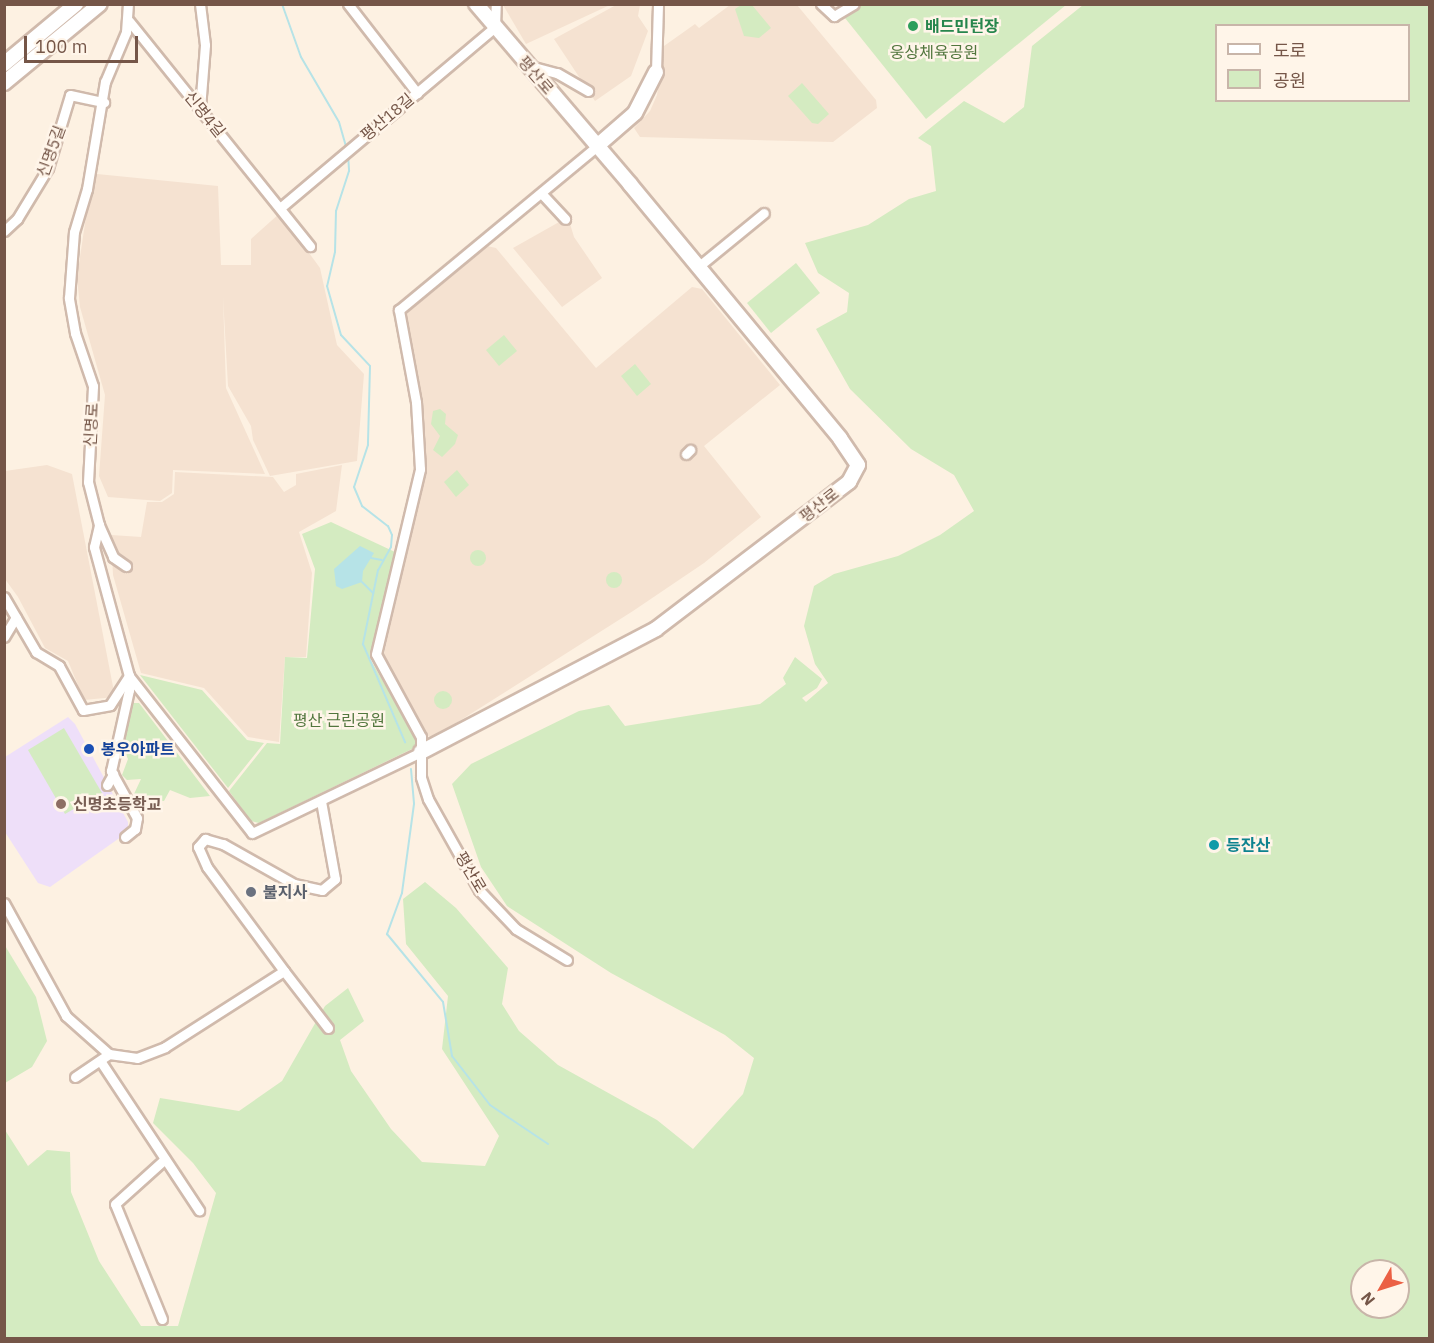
<!DOCTYPE html>
<html>
<head>
<meta charset="utf-8">
<style>
  body { margin:0 }
  #map { position:relative; width:1434px; height:1343px; overflow:hidden; background:#fdf1e2; font-family:"IBM Plex Sans","Noto Sans KR",sans-serif }
  div>[style] { position:absolute }
  [style*='--x'] { left:calc(var(--x)*1px); top:calc(var(--y)*1px); width:calc(var(--w)*1px); rotate:calc(var(--a)*1deg) }
  .residential>* { inset:0; background:#f5e2d1 }
  .education>* { inset:0; background:#eedff9 }
  .green>* { inset:0; background:#d4ebc1 }
  .round { border-radius:50% }
  .water>* { inset:0; background:#b6e3e7 }
  .stream>* { height:2px; margin:-1px; padding:0 1px; transform-origin:1px; border-radius:1px; background:#b6e3e7 }
  .roads { filter:drop-shadow(2px 0 #d0baac) drop-shadow(-2px 0 #d0baac) drop-shadow(0 2px #d0baac) drop-shadow(0 -2px #d0baac) }
  .street>* { height:9px; margin:-4.5px; padding:0 4.5px; transform-origin:4.5px; border-radius:4.5px; background:#fff }
  .secondary>* { height:14px; margin:-7px; padding:0 7px; transform-origin:7px; border-radius:7px; background:#fff }
  .dots>* { width:16px; height:16px; translate:-50% -50%; box-sizing:border-box; border:3px solid #fff5e9; border-radius:50% }
  span { translate:-50% -50%; white-space:nowrap; text-align:center; line-height:1.15; -webkit-text-stroke:5px #fff5e9; paint-order:stroke }
  .leisure-label { font-size:16px; color:#27864d; font-weight:700 }
  .left { translate:0 -50%; text-align:left }
  .park-label { font-size:16px; color:#51763d }
  .street-label { font-size:16px; color:#755648 }
  .transit-label { font-size:16px; color:#164399; font-weight:700 }
  .education-label { font-size:16px; color:#785e54; font-weight:700 }
  .culture-label { font-size:16px; color:#0d838f; font-weight:700 }
  .worship-label { font-size:16px; color:#5b616d; font-weight:700 }
  .frame { position:absolute; inset:0; border:6px solid #755648; pointer-events:none }
  .legend { position:absolute; left:1215px; top:24px; width:195px; height:78px; box-sizing:border-box; background:#fff5e9; border:2px solid #c8b5a9; margin:0; padding:8px 10px; list-style:none; font-size:18px; color:#755648 }
  .legend li { display:flex; align-items:center; gap:12px; height:30px }
  .legend b { width:30px; border:2px solid #c8b5a9 }
  .north { position:absolute; left:1350px; top:1259px; width:60px; height:60px; box-sizing:border-box; background:#fff5e9; border:2px solid #c8b5a9; border-radius:50%; rotate:231deg; font-size:16px; font-weight:700; line-height:24px; text-align:center; color:#755648 }
  .north::after { content:''; display:block; margin:auto; width:21px; height:27px; background:#eb6044; clip-path:polygon(50% 0,100% 100%,50% 72%,0 100%) }
  .scale { position:absolute; left:24px; top:36px; width:114px; height:27px; box-sizing:border-box; border:3px solid #755648; border-top:0; padding-left:8px; font-size:18px; line-height:21px; white-space:nowrap; color:#755648; -webkit-text-stroke:4px #fff5e9; paint-order:stroke }
</style>
</head>
<body>
<div id="map">
  <div class="residential">
    <div style="clip-path:polygon(503px 5px,610px 5px,526px 44px)"></div>
    <div style="clip-path:polygon(616px 5px,640px 5px,638px 16px,648px 31px,631px 76px,595px 101px,554px 39px)"></div>
    <div style="clip-path:polygon(730px 5px,797px 5px,876px 100px,877px 108px,833px 142px,640px 137px,634px 128px,650px 111px,657px 95px,664px 46px,695px 24px,699px 28px)"></div>
    <div style="clip-path:polygon(97px 174px,218px 186px,221px 265px,251px 265px,251px 239px,280px 213px,320px 268px,337px 345px,364px 374px,357px 461px,270px 476px,253px 440px,251px 426px,228px 386px,223px 297px,226px 388px,265px 474px,173px 470px,172px 493px,160px 501px,108px 497px,99px 476px,105px 395px,80px 307px,77px 277px,87px 210px)"></div>
    <div style="clip-path:polygon(568px 217px,574px 237px,602px 278px,562px 307px,513px 248px)"></div>
    <div style="clip-path:polygon(487px 246px,496px 248px,596px 368px,692px 287px,702px 289px,780px 385px,704px 446px,761px 517px,704px 563px,633px 611px,434px 737px,426px 736px,383px 658px,426px 469px,423px 399px,404px 314px)"></div>
    <div style="clip-path:polygon(47px 465px,72px 474px,115px 697px,84px 700px,68px 661px,45px 648px,18px 597px,5px 579px,5px 471px)"></div>
    <div style="clip-path:polygon(342px 465px,336px 511px,299px 532px,312px 573px,306px 657px,285px 657px,279px 742px,248px 737px,204px 688px,141px 673px,113px 575px,111px 535px,141px 537px,147px 502px,162px 502px,174px 494px,175px 472px,273px 477px,284px 492px,296px 485px,296px 474px)"></div>
  </div>
  <div class="education">
    <div style="clip-path:polygon(68px 717px,75px 724px,128px 822px,128px 832px,50px 887px,38px 883px,5px 832px,5px 757px)"></div>
  </div>
  <div class="green">
    <div style="clip-path:polygon(863px 4px,1066px 4px,1066px 5px,926px 119px,845px 18px)"></div>
    <div style="clip-path:polygon(741px 5px,752px 5px,771px 28px,759px 38px,744px 36px,735px 9px)"></div>
    <div style="clip-path:polygon(evenodd,1083px 5px,1429px 5px,1429px 1338px,5px 1338px,5px 1130px,28px 1166px,47px 1150px,70px 1152px,71px 1192px,99px 1261px,141px 1326px,178px 1326px,216px 1193px,193px 1163px,153px 1123px,160px 1098px,239px 1111px,282px 1081px,325px 1006px,348px 988px,364px 1021px,340px 1040px,351px 1071px,391px 1129px,422px 1162px,485px 1166px,499px 1136px,442px 1049px,448px 996px,406px 944px,403px 899px,425px 882px,456px 908px,508px 968px,502px 1004px,519px 1031px,558px 1065px,657px 1120px,693px 1149px,743px 1094px,754px 1058px,725px 1035px,611px 973px,507px 906px,481px 867px,452px 784px,471px 764px,579px 711px,609px 705px,625px 726px,760px 704px,786px 684px,783px 678px,795px 657px,822px 679px,817px 688px,802px 698px,806px 702px,828px 683px,815px 664px,804px 626px,814px 586px,834px 574px,898px 556px,940px 535px,974px 511px,954px 475px,911px 449px,850px 389px,816px 329px,847px 312px,849px 293px,818px 273px,805px 243px,868px 225px,909px 199px,936px 191px,931px 146px,918px 138px,964px 101px,1004px 123px,1024px 107px,1032px 46px,1083px 5px,1216px 26px,1408px 26px,1408px 100px,1216px 100px,1216px 26px,1083px 5px,1362px 1271px,1398px 1271px,1398px 1307px,1362px 1307px,1362px 1271px)"></div>
    <div style="clip-path:polygon(802px 83px,829px 114px,818px 124px,812px 123px,788px 96px)"></div>
    <div style="clip-path:polygon(796px 263px,820px 293px,771px 333px,747px 303px)"></div>
    <div style="clip-path:polygon(504px 335px,517px 351px,499px 366px,486px 350px)"></div>
    <div style="clip-path:polygon(635px 364px,651px 384px,637px 396px,621px 376px)"></div>
    <div style="clip-path:polygon(440px 409px,446px 414px,445px 424px,458px 435px,455px 444px,442px 457px,433px 450px,440px 436px,431px 424px,433px 411px)"></div>
    <div style="clip-path:polygon(457px 470px,469px 485px,456px 497px,444px 482px)"></div>
    <div style="clip-path:polygon(331px 522px,395px 552px,370px 659px,417px 739px,416px 747px,259px 823px,251px 821px,229px 791px,267px 743px,280px 744px,285px 657px,307px 658px,315px 569px,302px 534px)"></div>
    <div class="round" style="left:470px;top:550px;width:16px;height:16px"></div>
    <div class="round" style="left:606px;top:572px;width:16px;height:16px"></div>
    <div style="clip-path:polygon(140px 675px,202px 690px,247px 740px,264px 743px,228px 788px)"></div>
    <div class="round" style="left:434px;top:691px;width:18px;height:18px"></div>
    <div style="clip-path:polygon(133px 703px,139px 703px,210px 796px,190px 798px,170px 790px,164px 801px,137px 800px,134px 794px,141px 779px,127px 780px,122px 775px,128px 759px,122px 746px)"></div>
    <div style="clip-path:polygon(64px 728px,102px 793px,65px 814px,28px 750px)"></div>
    <div style="clip-path:polygon(4px 944px,36px 997px,47px 1041px,32px 1067px,5px 1083px)"></div>
  </div>
  <div class="water">
    <div style="clip-path:polygon(360px 546px,374px 553px,363px 571px,362px 582px,342px 589px,336px 586px,334px 569px)"></div>
  </div>
  <div class="stream">
    <div style="--x:282;--y:4;--w:56;--a:70.3"></div>
    <div style="--x:301;--y:57;--w:75;--a:59.7"></div>
    <div style="--x:339;--y:122;--w:26;--a:74"></div>
    <div style="--x:348;--y:155;--w:16;--a:86"></div>
    <div style="--x:349;--y:171;--w:42;--a:108"></div>
    <div style="--x:336;--y:211;--w:41;--a:91.4"></div>
    <div style="--x:335;--y:252;--w:35;--a:103"></div>
    <div style="--x:327;--y:286;--w:51;--a:74.1"></div>
    <div style="--x:341;--y:335;--w:42;--a:46.9"></div>
    <div style="--x:370;--y:366;--w:79;--a:91.5"></div>
    <div style="--x:368;--y:445;--w:44;--a:108.4"></div>
    <div style="--x:354;--y:487;--w:21;--a:67"></div>
    <div style="--x:362;--y:506;--w:33;--a:38"></div>
    <div style="--x:388;--y:526;--w:10;--a:66"></div>
    <div style="--x:392;--y:535;--w:12;--a:95"></div>
    <div style="--x:391;--y:547;--w:26;--a:119"></div>
    <div style="--x:378;--y:570;--w:76;--a:101.5"></div>
    <div style="--x:363;--y:644;--w:107;--a:66.8"></div>
    <div style="--x:371;--y:558;--w:11;--a:10"></div>
    <div style="--x:362;--y:582;--w:16;--a:45"></div>
    <div style="--x:411;--y:769;--w:35;--a:85"></div>
    <div style="--x:414;--y:804;--w:90;--a:97.7"></div>
    <div style="--x:402;--y:893;--w:44;--a:110.1"></div>
    <div style="--x:387;--y:934;--w:88;--a:50.5"></div>
    <div style="--x:443;--y:1002;--w:55;--a:80.5"></div>
    <div style="--x:452;--y:1056;--w:62;--a:52.2"></div>
    <div style="--x:490;--y:1105;--w:70;--a:33.9"></div>
  </div>
  <div class="roads">
    <div class="street">
      <div style="--x:200;--y:4;--w:41;--a:83"></div>
      <div style="--x:205;--y:45;--w:63;--a:94.5"></div>
      <div style="--x:348;--y:4;--w:113;--a:52.2"></div>
      <div style="--x:821;--y:4;--w:18;--a:43"></div>
      <div style="--x:834;--y:16;--w:23;--a:-31"></div>
      <div style="--x:129;--y:21;--w:289;--a:51.2"></div>
      <div style="--x:530;--y:66;--w:28;--a:15"></div>
      <div style="--x:557;--y:73;--w:36;--a:30"></div>
      <div style="--x:656;--y:72;--w:68;--a:-88.3"></div>
      <div style="--x:542;--y:194;--w:34;--a:47"></div>
      <div style="--x:280;--y:208;--w:281;--a:-40.1"></div>
      <div style="--x:495;--y:27;--w:23;--a:-88"></div>
      <div style="--x:4;--y:231;--w:18;--a:-43"></div>
      <div style="--x:17;--y:219;--w:60;--a:-58.7"></div>
      <div style="--x:48;--y:168;--w:76;--a:-73.2"></div>
      <div style="--x:70;--y:95;--w:35;--a:12"></div>
      <div style="--x:698;--y:267;--w:85;--a:-39.3"></div>
      <div style="--x:686;--y:454;--w:6;--a:-45"></div>
      <div style="--x:99;--y:525;--w:35;--a:66"></div>
      <div style="--x:113;--y:557;--w:16;--a:35"></div>
      <div style="--x:4;--y:597;--w:64;--a:59.8"></div>
      <div style="--x:36;--y:652;--w:27;--a:31"></div>
      <div style="--x:59;--y:666;--w:50;--a:61.4"></div>
      <div style="--x:83;--y:710;--w:27;--a:-10"></div>
      <div style="--x:110;--y:705;--w:35;--a:-57"></div>
      <div style="--x:4;--y:637;--w:23;--a:-59"></div>
      <div style="--x:129;--y:676;--w:199;--a:51.9"></div>
      <div style="--x:252;--y:833;--w:187;--a:-25.6"></div>
      <div style="--x:107;--y:785;--w:13;--a:-61"></div>
      <div style="--x:125;--y:837;--w:13;--a:-39"></div>
      <div style="--x:135;--y:829;--w:11;--a:-80"></div>
      <div style="--x:137;--y:818;--w:54;--a:-119"></div>
      <div style="--x:111;--y:771;--w:83;--a:-77.5"></div>
      <div style="--x:129;--y:690;--w:14;--a:-90"></div>
      <div style="--x:129;--y:676;--w:134;--a:-105.2"></div>
      <div style="--x:94;--y:547;--w:23;--a:-77"></div>
      <div style="--x:99;--y:525;--w:44;--a:-104.3"></div>
      <div style="--x:88;--y:482;--w:96;--a:-87"></div>
      <div style="--x:93;--y:386;--w:56;--a:-108.8"></div>
      <div style="--x:75;--y:333;--w:36;--a:-100"></div>
      <div style="--x:69;--y:298;--w:66;--a:-85.7"></div>
      <div style="--x:74;--y:232;--w:45;--a:-73.2"></div>
      <div style="--x:87;--y:189;--w:109;--a:-80.5"></div>
      <div style="--x:105;--y:82;--w:54;--a:-67.2"></div>
      <div style="--x:126;--y:32;--w:28;--a:-86"></div>
      <div style="--x:4;--y:903;--w:129;--a:61.2"></div>
      <div style="--x:66;--y:1016;--w:57;--a:41.5"></div>
      <div style="--x:567;--y:960;--w:60;--a:-148.7"></div>
      <div style="--x:516;--y:929;--w:54;--a:-133.5"></div>
      <div style="--x:479;--y:890;--w:104;--a:-119.3"></div>
      <div style="--x:428;--y:799;--w:23;--a:-108"></div>
      <div style="--x:421;--y:777;--w:40;--a:-90"></div>
      <div style="--x:421;--y:737;--w:94;--a:-118.5"></div>
      <div style="--x:376;--y:654;--w:190;--a:-76.6"></div>
      <div style="--x:420;--y:469;--w:67;--a:-93.4"></div>
      <div style="--x:416;--y:402;--w:94;--a:-100.5"></div>
      <div style="--x:399;--y:310;--w:257;--a:-39.6"></div>
      <div style="--x:284;--y:971;--w:129;--a:-126.5"></div>
      <div style="--x:207;--y:867;--w:22;--a:-114"></div>
      <div style="--x:198;--y:847;--w:11;--a:-49"></div>
      <div style="--x:205;--y:839;--w:19;--a:16"></div>
      <div style="--x:223;--y:844;--w:81;--a:29.4"></div>
      <div style="--x:294;--y:884;--w:29;--a:12"></div>
      <div style="--x:322;--y:890;--w:17;--a:-40"></div>
      <div style="--x:335;--y:879;--w:79;--a:-100.2"></div>
      <div style="--x:101;--y:1062;--w:178;--a:56.5"></div>
      <div style="--x:75;--y:1077;--w:41;--a:-34.1"></div>
      <div style="--x:109;--y:1054;--w:28;--a:8"></div>
      <div style="--x:137;--y:1058;--w:30;--a:-21"></div>
      <div style="--x:165;--y:1047;--w:141;--a:-32.6"></div>
      <div style="--x:284;--y:971;--w:72;--a:52.3"></div>
      <div style="--x:162;--y:1319;--w:124;--a:-112.2"></div>
      <div style="--x:115;--y:1204;--w:67;--a:-42"></div>
    </div>
    <div class="secondary">
      <div style="--x:4;--y:64;--w:94;--a:-39.8"></div>
      <div style="--x:4;--y:83;--w:124;--a:-39.5"></div>
      <div style="--x:597;--y:146;--w:50;--a:-41"></div>
      <div style="--x:635;--y:113;--w:46;--a:-62.9"></div>
      <div style="--x:421;--y:752;--w:265;--a:-27.6"></div>
      <div style="--x:656;--y:629;--w:243;--a:-37.3"></div>
      <div style="--x:849;--y:482;--w:19;--a:-62"></div>
      <div style="--x:858;--y:465;--w:32;--a:-124"></div>
      <div style="--x:840;--y:438;--w:330;--a:-129.6"></div>
      <div style="--x:630;--y:184;--w:237;--a:-130.5"></div>
    </div>
  </div>
  <div class="dots">
    <div style="left:913px;top:26px;background:#2e9e5b"></div>
    <div style="left:89px;top:749px;background:#1a4fb4"></div>
    <div style="left:61px;top:804px;background:#8d6e63"></div>
    <div style="left:1214px;top:845px;background:#0f9aa8"></div>
    <div style="left:251px;top:892px;background:#6b7280"></div>
  </div>
  <div class="leisure-label">
    <span class="left" style="left:925px;top:26px">배드민턴장</span>
  </div>
  <div class="park-label">
    <span style="left:934px;top:52px">웅상체육공원</span>
    <span style="left:339px;top:720px">평산 근린공원</span>
  </div>
  <div class="street-label">
    <span style="left:536px;top:75px;rotate:49deg">평산로</span>
    <span style="left:205px;top:114px;rotate:51deg">신명4길</span>
    <span style="left:387px;top:117px;rotate:-40deg">평산18길</span>
    <span style="left:51px;top:151px;rotate:-70deg">신명5길</span>
    <span style="left:91px;top:425px;rotate:-87deg">신명로</span>
    <span style="left:819px;top:505px;rotate:-38deg">평산로</span>
    <span style="left:471px;top:872px;rotate:59deg">평산로</span>
  </div>
  <div class="transit-label">
    <span class="left" style="left:101px;top:749px">봉우아파트</span>
  </div>
  <div class="education-label">
    <span class="left" style="left:73px;top:804px">신명초등학교</span>
  </div>
  <div class="culture-label">
    <span class="left" style="left:1226px;top:845px">등잔산</span>
  </div>
  <div class="worship-label">
    <span class="left" style="left:263px;top:892px">불지사</span>
  </div>
  <div class="frame"></div>
  <ul class="legend">
  <li><b style="height:8px;background:#fff"></b>도로</li>
  <li><b style="height:16px;background:#d4ebc1"></b>공원</li>
  </ul>
  <div class="north">N</div>
  <div class="scale">100 m</div>
</div>
</body>
</html>
